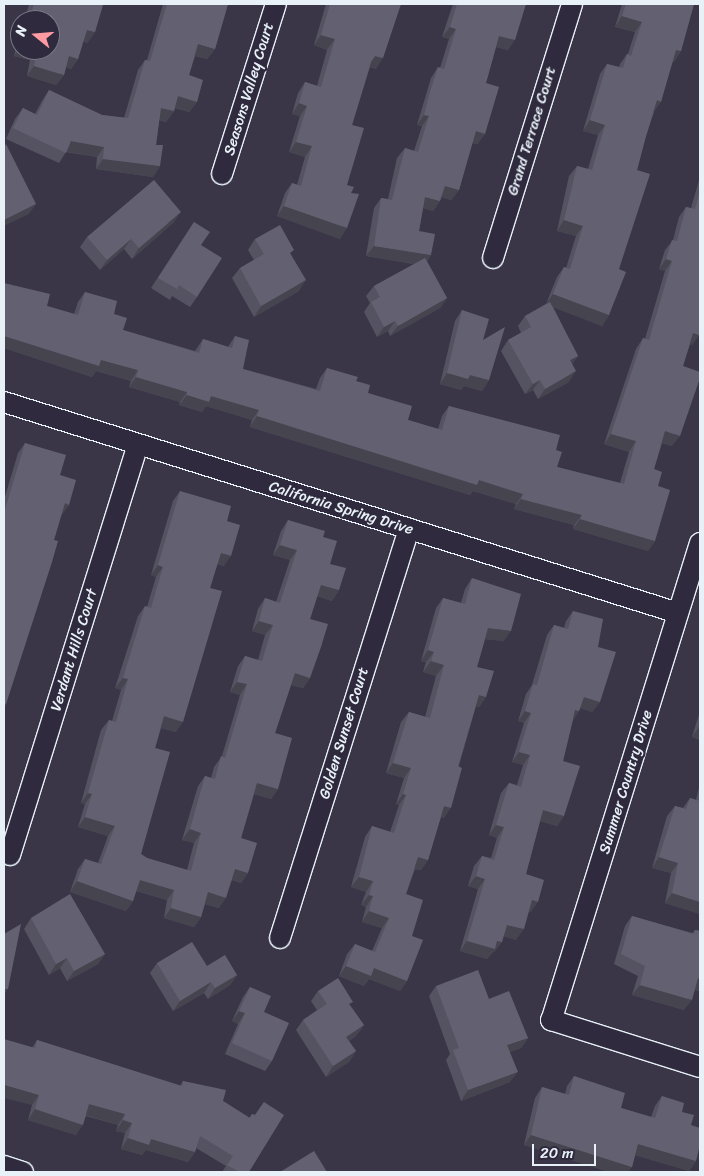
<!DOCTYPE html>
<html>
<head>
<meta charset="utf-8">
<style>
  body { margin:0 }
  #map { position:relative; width:704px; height:1176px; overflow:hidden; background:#3a3648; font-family:Sriracha,sans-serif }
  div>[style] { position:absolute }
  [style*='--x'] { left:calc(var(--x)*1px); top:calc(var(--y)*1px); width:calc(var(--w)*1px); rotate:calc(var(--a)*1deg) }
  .roads { filter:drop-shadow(1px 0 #e8f1f8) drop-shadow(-1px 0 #e8f1f8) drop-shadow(0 1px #e8f1f8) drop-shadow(0 -1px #e8f1f8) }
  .minor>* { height:20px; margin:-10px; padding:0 10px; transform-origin:10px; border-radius:10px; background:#2f2a3d }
  .wall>* { inset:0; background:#555361 }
  .shaded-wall>* { inset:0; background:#45444f }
  .building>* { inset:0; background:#636171 }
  span { translate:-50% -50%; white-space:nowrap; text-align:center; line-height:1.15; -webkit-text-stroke:4.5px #2f2a3d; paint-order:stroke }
  .street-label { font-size:15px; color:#e8f1f8 }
  .frame { position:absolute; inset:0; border:5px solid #e8f1f8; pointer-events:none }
  .north { position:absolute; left:10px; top:10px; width:50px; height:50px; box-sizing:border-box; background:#2f2a3d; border:1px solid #797a88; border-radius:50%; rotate:287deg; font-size:14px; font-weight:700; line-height:20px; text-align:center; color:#e8f1f8 }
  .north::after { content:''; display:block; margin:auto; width:18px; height:22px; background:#ff9aa2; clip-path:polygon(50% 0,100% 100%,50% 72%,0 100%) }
  .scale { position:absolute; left:532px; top:1144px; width:64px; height:22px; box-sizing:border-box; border:2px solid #e8f1f8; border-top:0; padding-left:6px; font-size:15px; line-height:18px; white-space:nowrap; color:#e8f1f8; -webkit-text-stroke:4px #2f2a3d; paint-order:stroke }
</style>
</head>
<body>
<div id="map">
  <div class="roads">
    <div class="minor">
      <div style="--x:222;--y:174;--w:178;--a:-72.4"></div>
      <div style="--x:493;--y:258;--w:266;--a:-72.7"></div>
      <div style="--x:4;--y:402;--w:706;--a:17.38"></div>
      <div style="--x:700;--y:543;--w:500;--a:107.3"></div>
      <div style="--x:551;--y:1020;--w:156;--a:17.5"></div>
      <div style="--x:10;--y:855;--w:430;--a:-72.7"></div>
      <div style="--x:280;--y:938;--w:429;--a:-72.5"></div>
      <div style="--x:4;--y:1166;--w:20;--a:18"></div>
    </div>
  </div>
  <div class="wall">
    <div style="clip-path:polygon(29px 4px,99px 4px,95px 32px,87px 43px,83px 41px,78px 59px,71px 69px,66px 67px,64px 75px,56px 85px,27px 76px,30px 60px,14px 56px,20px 35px,20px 50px,50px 20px,25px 20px)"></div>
    <div style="clip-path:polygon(163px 4px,228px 4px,215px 49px,207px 59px,195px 56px,189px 75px,197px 102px,189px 112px,175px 108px,174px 111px,166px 122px,159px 120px,156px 145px,160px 166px,153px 177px,96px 169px,97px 157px,66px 152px,59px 163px,6px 139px,15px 119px,23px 108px,35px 114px,42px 101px,49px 90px,102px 115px,124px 118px,138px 70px,145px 60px,147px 60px)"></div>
    <div style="clip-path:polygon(326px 4px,401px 4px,376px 69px,370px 67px,352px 125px,347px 185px,351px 193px,340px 239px,277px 216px,285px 193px,292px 183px,297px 185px,305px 157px,289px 152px,300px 116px,292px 114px,298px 93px,305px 82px,317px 86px,327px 50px,314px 45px)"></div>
    <div style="clip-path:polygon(453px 4px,526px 4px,508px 50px,496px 47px,486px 83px,478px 144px,472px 143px,459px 190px,451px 200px,441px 197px,440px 201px,433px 211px,423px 208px,419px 231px,431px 255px,427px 261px,447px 298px,440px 308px,390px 336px,388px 331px,377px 337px,364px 312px,370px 303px,366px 296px,374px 286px,414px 264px,366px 256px,374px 208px,381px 198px,388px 199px,397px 158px,405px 148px,414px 151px,422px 126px,417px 125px,431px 78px,438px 67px,440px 68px,449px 39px,442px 37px)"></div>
    <div style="clip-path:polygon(622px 4px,694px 4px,681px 51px,674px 62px,673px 61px,654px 112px,646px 136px,637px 170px,619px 269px,609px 315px,602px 326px,553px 307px,578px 356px,572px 364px,569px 382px,538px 399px,533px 390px,525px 394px,501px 351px,508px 340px,521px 333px,518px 326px,525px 316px,546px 304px,557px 277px,564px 267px,566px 268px,576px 236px,557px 231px,569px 176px,577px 166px,588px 169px,598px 135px,583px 131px,600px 74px,607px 64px,619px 67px,620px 64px,627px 54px,628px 54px,635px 32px,615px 27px)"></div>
    <div style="clip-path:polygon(700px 177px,700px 330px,699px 335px,692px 345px,690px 344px,683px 366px,672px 446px,662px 443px,654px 469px,658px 486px,655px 541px,648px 551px,573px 529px,574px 525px,514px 509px,516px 504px,473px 491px,470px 495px,250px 427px,252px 420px,206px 406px,202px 412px,179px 405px,180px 402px,129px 387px,131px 381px,96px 371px,92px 377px,4px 348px,4px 283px,47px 306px,74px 314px,78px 302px,85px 292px,114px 314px,123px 330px,195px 351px,203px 339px,228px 347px,235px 336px,243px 369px,316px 389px,320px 378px,327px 368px,356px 381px,368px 393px,408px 420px,438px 429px,442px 416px,449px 406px,556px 450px,557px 467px,620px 483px,629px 452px,604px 444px,636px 349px,643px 338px,645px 339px,665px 271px,659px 269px,665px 250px,673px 240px,679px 217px,686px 207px,691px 208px)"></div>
    <div style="clip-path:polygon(174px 222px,132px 259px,124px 249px,100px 270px,80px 247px,87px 237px)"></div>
    <div style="clip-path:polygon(194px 222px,201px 245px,197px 297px,190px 307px,172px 296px,170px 300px,151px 288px)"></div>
    <div style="clip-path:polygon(255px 239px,291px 254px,299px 291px,254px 317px,232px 278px,240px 268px,254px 260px,248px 250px)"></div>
    <div style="clip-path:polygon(462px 310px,483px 340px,489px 380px,482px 391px,464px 386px,461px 390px,440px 384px,455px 321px)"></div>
    <div style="clip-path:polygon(25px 443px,60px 475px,69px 505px,61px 515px,6px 704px,4px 708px,4px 500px,18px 453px)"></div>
    <div style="clip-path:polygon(180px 491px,227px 521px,224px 566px,217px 564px,210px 588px,176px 732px,161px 728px,155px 748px,141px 854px,147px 858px,187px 870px,194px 843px,182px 840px,198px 786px,205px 776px,211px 778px,214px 767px,222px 756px,240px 695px,230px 692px,238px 666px,245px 656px,258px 660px,265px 635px,252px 631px,258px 609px,265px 598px,276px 602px,290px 560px,273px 555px,281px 531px,288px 520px,323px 537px,330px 564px,339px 590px,332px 601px,317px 596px,310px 619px,310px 678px,303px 688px,291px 685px,275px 733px,278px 789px,271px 799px,254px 794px,241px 838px,248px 873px,241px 883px,232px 880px,219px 908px,205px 904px,201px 917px,194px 927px,164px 918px,167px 900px,136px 891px,133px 901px,126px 911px,70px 892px,78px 869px,85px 859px,98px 863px,108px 836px,78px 827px,85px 804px,81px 803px,101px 730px,109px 720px,112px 721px,121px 690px,115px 688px,138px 616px,145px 606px,147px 607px,156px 577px,151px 575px,173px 501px)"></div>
    <div style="clip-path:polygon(472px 578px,504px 641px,485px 639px,477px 667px,486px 697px,479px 707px,476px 706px,444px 818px,441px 817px,428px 860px,421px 870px,415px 869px,406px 894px,412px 936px,407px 981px,400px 991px,369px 979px,364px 986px,339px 976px,347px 954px,355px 944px,372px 951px,382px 928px,362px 922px,366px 907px,361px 905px,366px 892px,351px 887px,365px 837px,372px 826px,390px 832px,399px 805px,396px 804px,404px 778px,386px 773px,401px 722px,409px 712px,425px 717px,436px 676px,423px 672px,426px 662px,421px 661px,436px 608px,443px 598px,461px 603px,465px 589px)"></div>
    <div style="clip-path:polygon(573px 611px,598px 647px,600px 702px,592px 712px,580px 708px,579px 711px,573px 720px,563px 761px,564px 816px,557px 826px,540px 821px,526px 874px,531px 912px,529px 911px,516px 940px,503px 936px,502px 942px,494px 952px,493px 952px,487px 959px,460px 951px,478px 889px,468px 886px,474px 866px,482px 856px,491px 858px,497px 838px,489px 835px,501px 793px,509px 783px,517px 785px,523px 765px,512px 762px,524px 723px,518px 721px,526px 694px,532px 685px,547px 635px,554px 625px,564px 628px,566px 621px)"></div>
    <div style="clip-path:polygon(700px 711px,700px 740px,692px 737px)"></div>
    <div style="clip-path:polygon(700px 783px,700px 914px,665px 903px,671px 873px,652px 868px,667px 816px,675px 806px,683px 808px,690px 798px,696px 800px)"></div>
    <div style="clip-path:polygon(632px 916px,692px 933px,695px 930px,700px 931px,700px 991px,695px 990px,684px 1010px,632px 995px,638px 976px,614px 964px,625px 926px)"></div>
    <div style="clip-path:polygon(31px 918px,105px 954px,98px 964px,67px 981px,60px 968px,49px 975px,24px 929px)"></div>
    <div style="clip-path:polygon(157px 963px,207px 966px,237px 975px,230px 985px,208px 999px,204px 993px,173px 1011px,150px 973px)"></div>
    <div style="clip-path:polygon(436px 986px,489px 999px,528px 1038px,521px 1048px,510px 1052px,510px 1082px,461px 1101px,446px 1060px,450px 1054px,429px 996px)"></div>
    <div style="clip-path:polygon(250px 987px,264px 1012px,272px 1061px,265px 1071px,225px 1054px,238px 1024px,232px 1021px,243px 997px)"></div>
    <div style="clip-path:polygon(318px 991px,350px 1005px,364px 1025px,356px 1036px,349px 1041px,356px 1051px,349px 1062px,326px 1077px,296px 1030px,303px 1020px,317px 1010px,311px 1001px)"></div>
    <div style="clip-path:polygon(37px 1040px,180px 1086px,183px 1081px,223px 1101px,249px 1118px,252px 1114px,255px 1115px,264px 1102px,249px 1172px,222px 1172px,226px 1166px,196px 1148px,195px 1152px,188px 1162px,146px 1150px,142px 1155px,121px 1149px,125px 1133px,116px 1131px,118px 1125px,86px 1116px,76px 1135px,28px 1120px,32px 1105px,32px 1048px)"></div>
    <div style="clip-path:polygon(574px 1076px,621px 1108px,651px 1117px,655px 1106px,662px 1096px,682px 1112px,691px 1125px,696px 1161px,689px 1171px,635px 1155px,632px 1167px,628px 1172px,609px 1172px,524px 1145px,535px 1098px,542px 1087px,565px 1094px,567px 1086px)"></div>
  </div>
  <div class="shaded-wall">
    <div style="clip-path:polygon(622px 16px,642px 22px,635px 32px,615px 27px)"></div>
    <div style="clip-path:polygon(450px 27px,456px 29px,449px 39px,442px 37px)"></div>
    <div style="clip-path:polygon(87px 30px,95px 32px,87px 43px,80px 40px)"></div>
    <div style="clip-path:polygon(321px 35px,335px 39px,327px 50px,314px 45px)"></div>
    <div style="clip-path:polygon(499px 36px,515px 40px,508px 50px,492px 46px)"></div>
    <div style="clip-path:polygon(198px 44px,215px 49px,207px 59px,191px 55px)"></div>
    <div style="clip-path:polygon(20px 47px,20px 50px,37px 50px,30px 60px,14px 56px)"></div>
    <div style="clip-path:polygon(676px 50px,681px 51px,674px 62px,669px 60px)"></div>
    <div style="clip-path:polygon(69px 56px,78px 59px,71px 69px,62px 66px)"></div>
    <div style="clip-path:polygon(375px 56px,383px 58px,376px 69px,368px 66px)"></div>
    <div style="clip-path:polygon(34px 66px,64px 75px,56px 85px,27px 76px)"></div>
    <div style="clip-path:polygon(178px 96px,197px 102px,189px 112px,171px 106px)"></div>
    <div style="clip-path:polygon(657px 100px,661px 102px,654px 112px,650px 111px)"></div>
    <div style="clip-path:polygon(299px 103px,307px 106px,300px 116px,292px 114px)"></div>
    <div style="clip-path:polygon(161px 108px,174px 111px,166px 122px,154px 118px)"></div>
    <div style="clip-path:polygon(424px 115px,429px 116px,422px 126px,417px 125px)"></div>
    <div style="clip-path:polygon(590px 120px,605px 125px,598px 135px,583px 131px)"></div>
    <div style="clip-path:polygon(476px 131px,485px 134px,478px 144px,469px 142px)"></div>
    <div style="clip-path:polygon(71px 141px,104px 147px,97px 157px,64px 151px)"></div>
    <div style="clip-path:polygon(296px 142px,312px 146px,305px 157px,289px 152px)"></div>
    <div style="clip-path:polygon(103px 159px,160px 166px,153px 177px,96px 169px)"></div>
    <div style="clip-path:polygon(445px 186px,459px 190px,451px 200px,437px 196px)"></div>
    <div style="clip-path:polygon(425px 197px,440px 201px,433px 211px,418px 207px)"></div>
    <div style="clip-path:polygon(36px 204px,29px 214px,4px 226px,4px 220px)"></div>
    <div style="clip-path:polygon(284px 206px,347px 228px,340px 239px,277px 216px)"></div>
    <div style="clip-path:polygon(181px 212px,174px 222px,132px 259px,139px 248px)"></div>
    <div style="clip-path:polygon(564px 220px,583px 226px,576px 236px,557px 231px)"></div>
    <div style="clip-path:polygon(131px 239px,124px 249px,100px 270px,107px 260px)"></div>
    <div style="clip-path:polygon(374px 246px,431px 255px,424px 266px,366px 256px)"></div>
    <div style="clip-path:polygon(666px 259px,672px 261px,665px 271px,659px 269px)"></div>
    <div style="clip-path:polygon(306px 280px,299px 291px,254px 317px,261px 306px)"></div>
    <div style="clip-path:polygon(553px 294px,609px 315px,602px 326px,546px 304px)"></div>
    <div style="clip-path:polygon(447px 298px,440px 308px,390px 336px,398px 326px)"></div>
    <div style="clip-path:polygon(395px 321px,388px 331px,377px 337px,384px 327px)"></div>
    <div style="clip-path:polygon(693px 333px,699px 335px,692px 345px,686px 343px)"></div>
    <div style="clip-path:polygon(4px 336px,101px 360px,138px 370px,131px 381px,96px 371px,92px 377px,4px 348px)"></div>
    <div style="clip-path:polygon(578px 356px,570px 366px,570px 360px)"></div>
    <div style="clip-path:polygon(576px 371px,569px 382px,538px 399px,545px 389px)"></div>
    <div style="clip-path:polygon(447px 373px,470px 375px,489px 380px,482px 391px,464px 386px,461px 390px,440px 384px)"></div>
    <div style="clip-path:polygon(136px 377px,187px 392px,180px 402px,129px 387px)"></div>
    <div style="clip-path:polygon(540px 380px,533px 390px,525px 394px,533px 384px)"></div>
    <div style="clip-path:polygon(187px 395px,211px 396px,259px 410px,252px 420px,206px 406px,202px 412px,179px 405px)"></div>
    <div style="clip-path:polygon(257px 416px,479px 480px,523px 494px,516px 504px,473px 491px,470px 495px,250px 427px)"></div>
    <div style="clip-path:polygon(665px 431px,680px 436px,672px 446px,658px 442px)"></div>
    <div style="clip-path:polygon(611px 434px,636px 441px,629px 452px,604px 444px)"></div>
    <div style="clip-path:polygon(521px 499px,582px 515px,574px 525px,514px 509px)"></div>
    <div style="clip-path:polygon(65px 503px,69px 505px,62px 515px,58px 514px)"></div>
    <div style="clip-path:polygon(580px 519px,655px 541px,648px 551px,573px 529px)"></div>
    <div style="clip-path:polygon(280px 545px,297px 550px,290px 560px,273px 555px)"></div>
    <div style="clip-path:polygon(221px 553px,231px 556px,224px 566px,213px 563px)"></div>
    <div style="clip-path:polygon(158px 565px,163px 567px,156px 577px,151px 575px)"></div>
    <div style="clip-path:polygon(321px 585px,339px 590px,332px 601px,313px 595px)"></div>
    <div style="clip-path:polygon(259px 621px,273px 625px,265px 635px,252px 631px)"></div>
    <div style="clip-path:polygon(488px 628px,511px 631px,504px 641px,481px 639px)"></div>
    <div style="clip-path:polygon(428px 650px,434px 652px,426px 662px,421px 661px)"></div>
    <div style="clip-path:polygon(431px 661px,444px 665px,436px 676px,423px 672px)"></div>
    <div style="clip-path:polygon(295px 673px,310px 678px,303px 688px,288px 684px)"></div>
    <div style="clip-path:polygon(123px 678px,128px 679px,121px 690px,115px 688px)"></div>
    <div style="clip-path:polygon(237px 682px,247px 684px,240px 695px,230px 692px)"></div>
    <div style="clip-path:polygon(479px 695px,486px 697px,479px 707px,472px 705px)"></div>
    <div style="clip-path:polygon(584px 697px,600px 702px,592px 712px,576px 707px)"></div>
    <div style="clip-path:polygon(575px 710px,579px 711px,572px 721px)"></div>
    <div style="clip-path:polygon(525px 711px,531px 713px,524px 723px,518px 721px)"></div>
    <div style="clip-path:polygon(164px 716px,183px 722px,176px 732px,157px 727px)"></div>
    <div style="clip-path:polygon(699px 727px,700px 727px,700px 740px,692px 737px)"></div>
    <div style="clip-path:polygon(519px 752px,530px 755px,523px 765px,512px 762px)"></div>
    <div style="clip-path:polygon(393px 763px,411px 768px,404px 778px,386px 773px)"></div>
    <div style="clip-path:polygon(257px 783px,278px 789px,271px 799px,250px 793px)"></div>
    <div style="clip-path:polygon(88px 793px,92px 794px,85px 804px,81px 803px)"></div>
    <div style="clip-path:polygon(403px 794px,406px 795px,399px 805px,396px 804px)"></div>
    <div style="clip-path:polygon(444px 806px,451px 808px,444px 818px,437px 816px)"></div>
    <div style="clip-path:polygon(543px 810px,564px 816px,557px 826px,536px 820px)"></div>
    <div style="clip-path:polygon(85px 817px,115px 826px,108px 836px,78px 827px)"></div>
    <div style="clip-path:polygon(496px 825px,504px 827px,497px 838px,489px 835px)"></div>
    <div style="clip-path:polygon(190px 829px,201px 833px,194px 843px,182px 840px)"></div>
    <div style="clip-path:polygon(418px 857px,428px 860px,421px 870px,411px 867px)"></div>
    <div style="clip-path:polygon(659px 857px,678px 863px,671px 873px,652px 868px)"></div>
    <div style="clip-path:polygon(235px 869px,248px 873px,241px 883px,228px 879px)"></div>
    <div style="clip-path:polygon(476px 876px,485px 879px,478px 889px,468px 886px)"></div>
    <div style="clip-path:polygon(359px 877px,373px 881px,366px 892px,351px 887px)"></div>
    <div style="clip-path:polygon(140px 880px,174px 890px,167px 900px,133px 890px)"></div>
    <div style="clip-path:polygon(77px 881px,133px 901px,126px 911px,70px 892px)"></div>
    <div style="clip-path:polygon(208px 892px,226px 898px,219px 908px,201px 903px)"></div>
    <div style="clip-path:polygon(672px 893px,700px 902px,700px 914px,665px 903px)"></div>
    <div style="clip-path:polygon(369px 895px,373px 896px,366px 907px,361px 905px)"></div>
    <div style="clip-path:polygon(532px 900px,538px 902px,531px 912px,525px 910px)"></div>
    <div style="clip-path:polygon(171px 908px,201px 917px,194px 927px,164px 918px)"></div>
    <div style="clip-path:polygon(369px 911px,389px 918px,382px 928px,362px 922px)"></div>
    <div style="clip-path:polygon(507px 925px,524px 929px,516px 940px,499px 935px)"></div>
    <div style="clip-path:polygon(467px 941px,497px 941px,502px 942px,494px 952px,493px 952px,487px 959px,460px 951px)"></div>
    <div style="clip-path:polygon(105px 954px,98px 964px,67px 981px,74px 971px)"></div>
    <div style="clip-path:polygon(67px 958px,60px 968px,49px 975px,56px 964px)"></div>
    <div style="clip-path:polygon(346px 966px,374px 968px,407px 981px,400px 991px,369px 979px,364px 986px,339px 976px)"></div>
    <div style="clip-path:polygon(237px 975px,230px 985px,208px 999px,215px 988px)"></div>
    <div style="clip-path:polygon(698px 978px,700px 979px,700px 991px,691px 989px)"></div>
    <div style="clip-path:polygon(211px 982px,204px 993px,173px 1011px,180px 1001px)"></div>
    <div style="clip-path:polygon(640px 985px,692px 1000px,684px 1010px,632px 995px)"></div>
    <div style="clip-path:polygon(4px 989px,8px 989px,4px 995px)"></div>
    <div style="clip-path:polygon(239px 1011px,245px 1013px,238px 1024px,232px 1021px)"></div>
    <div style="clip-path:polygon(364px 1025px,356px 1036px,339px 1047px,346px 1037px)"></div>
    <div style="clip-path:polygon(528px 1038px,521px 1048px,500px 1056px,507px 1045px)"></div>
    <div style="clip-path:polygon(356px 1051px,349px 1062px,326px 1077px,333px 1066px)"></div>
    <div style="clip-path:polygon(518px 1072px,510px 1082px,461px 1101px,468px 1090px)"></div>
    <div style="clip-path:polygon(4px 1085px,39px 1095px,32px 1105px,4px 1098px)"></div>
    <div style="clip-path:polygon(89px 1104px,125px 1114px,118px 1125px,82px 1114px)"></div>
    <div style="clip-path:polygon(35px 1109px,83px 1125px,76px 1135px,28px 1120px)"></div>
    <div style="clip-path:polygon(123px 1120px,132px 1123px,125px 1133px,116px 1131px)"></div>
    <div style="clip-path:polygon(531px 1135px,632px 1167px,628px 1172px,609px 1172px,524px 1145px)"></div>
    <div style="clip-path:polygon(128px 1138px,151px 1139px,195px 1152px,188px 1162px,146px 1150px,142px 1155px,121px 1149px)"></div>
    <div style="clip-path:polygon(638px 1144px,696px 1161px,689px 1171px,631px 1154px)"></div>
  </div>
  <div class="building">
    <div style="clip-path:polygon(34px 4px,99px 4px,103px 5px,95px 32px,87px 30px,78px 59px,69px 56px,64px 75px,34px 66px,37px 50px,50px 50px,50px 20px,29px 20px)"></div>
    <div style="clip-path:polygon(167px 4px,228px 4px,215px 49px,198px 44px,189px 75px,203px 80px,197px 102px,178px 96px,174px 111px,161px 108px,156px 145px,163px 145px,160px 166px,103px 159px,104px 147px,71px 141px,66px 153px,13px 128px,23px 108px,37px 115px,49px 90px,102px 115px,128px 118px,145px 60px,150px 61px)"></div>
    <div style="clip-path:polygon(330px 4px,401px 4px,383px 58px,375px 56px,371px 62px,352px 125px,364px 128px,347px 185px,354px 187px,351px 193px,359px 194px,347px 228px,284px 206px,292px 183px,301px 186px,312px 146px,296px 142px,307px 106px,299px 103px,305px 82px,321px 87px,335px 39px,321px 35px)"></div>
    <div style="clip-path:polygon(457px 4px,526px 4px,515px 40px,499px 36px,486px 83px,499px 87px,485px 134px,476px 131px,459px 190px,445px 186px,440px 201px,425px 197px,419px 231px,435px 234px,431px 255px,374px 246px,381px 198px,392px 200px,405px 148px,418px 152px,429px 116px,424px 115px,430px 92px,438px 67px,444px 69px,456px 29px,450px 27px)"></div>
    <div style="clip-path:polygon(626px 4px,694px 4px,681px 51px,676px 50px,661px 102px,657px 100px,646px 136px,637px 170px,650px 174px,619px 269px,626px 272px,609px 315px,553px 294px,564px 267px,570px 269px,583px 226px,564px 220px,577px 166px,592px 170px,605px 125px,590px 120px,607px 64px,623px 68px,627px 54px,631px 56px,642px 22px,622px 16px)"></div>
    <div style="clip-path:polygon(6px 144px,36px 204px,4px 220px,4px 148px)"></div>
    <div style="clip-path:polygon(154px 180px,181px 212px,139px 248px,131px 239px,107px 260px,87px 237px)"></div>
    <div style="clip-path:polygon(700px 191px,700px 330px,699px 335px,693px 333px,683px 366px,700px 372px,700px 378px,680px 436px,665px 431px,654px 469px,662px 472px,658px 486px,670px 490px,655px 541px,580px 519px,582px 515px,521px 499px,523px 494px,479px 480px,477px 485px,257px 416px,259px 410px,211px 396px,209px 402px,187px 395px,187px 392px,136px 377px,138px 370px,101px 360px,99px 366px,4px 336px,4px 283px,50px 294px,47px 306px,78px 315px,85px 292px,117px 301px,114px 314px,127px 318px,123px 330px,199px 353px,203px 339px,232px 348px,235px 336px,249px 340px,243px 369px,320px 391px,327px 368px,358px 377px,356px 381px,370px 385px,368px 393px,412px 406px,408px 420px,442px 430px,449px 406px,560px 435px,556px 450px,562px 452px,557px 467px,624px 484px,636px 441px,611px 434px,643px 338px,649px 340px,672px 261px,666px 259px,672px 240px,677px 241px,686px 207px,695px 209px)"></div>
    <div style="clip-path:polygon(194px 222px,210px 232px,201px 245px,222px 258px,197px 297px,179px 285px,177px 289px,158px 278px)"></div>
    <div style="clip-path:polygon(280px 225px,294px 250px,290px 253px,306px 280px,261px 306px,240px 268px,264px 254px,255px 239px)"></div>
    <div style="clip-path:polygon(425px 258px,447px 298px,398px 326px,395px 321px,384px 327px,371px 302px,380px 297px,374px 286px)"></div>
    <div style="clip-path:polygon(550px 302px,578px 356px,570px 360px,576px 371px,545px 389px,540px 380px,533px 384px,508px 340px,531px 327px,525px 316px)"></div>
    <div style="clip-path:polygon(462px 310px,489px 319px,483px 340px,505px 327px,489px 380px,470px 375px,468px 379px,447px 373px)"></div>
    <div style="clip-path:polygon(25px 443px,66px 455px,60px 475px,76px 480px,69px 505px,65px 503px,54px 540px,58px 541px,52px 562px,6px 704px,4px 704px,4px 513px)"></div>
    <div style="clip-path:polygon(180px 491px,231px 506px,227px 521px,240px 525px,231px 556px,221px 553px,210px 588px,222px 591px,183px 722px,164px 716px,155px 748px,170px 752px,141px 854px,147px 858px,191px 871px,201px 833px,190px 829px,205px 776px,215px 779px,221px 756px,225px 758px,247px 684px,237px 682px,245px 656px,262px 661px,273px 625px,259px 621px,265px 598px,280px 603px,297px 550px,280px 545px,288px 520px,325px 531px,323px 537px,337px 541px,330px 564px,346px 568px,339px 590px,321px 585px,310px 619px,328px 624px,321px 647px,310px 678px,295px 673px,275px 733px,292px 738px,278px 789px,257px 783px,241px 838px,257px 843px,248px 873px,235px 869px,226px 898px,208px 892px,201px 917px,171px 908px,174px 890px,140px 880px,133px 901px,77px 881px,85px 859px,101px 864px,115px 826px,85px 817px,92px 794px,88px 793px,109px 720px,116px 722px,128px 679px,123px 678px,145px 606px,151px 608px,163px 567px,158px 565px)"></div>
    <div style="clip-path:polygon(472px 578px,521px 594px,511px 631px,488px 628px,477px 667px,494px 671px,486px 697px,479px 695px,458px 766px,462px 768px,451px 808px,444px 806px,428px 860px,418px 857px,406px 894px,423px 900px,412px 936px,423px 940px,407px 981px,374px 968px,371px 976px,346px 966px,355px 944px,375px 952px,389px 918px,369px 911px,373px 896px,369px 895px,373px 881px,359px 877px,372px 826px,394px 833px,406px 795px,403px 794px,411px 768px,393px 763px,409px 712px,430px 718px,444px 665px,431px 661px,434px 652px,428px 650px,443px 598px,465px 604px)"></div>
    <div style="clip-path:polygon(573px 611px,603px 619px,598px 647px,616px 652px,600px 702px,584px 697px,579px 711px,575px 710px,563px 761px,580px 766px,564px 816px,543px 810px,526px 874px,544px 880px,538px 902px,532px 900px,524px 929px,507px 925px,502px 942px,497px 941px,495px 949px,467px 941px,485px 879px,476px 876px,482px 856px,494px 860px,504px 827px,496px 825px,509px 783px,521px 787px,530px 755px,519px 752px,531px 713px,525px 711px,533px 684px,537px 685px,554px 625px,568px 629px)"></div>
    <div style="clip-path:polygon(690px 798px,700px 801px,700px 798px,700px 902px,672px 893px,678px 863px,659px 857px,675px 806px,686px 809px)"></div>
    <div style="clip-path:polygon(70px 894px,105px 954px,74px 971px,67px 958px,56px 964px,31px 918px)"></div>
    <div style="clip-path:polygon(632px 916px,694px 934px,695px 930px,700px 931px,700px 979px,698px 978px,692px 1000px,640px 985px,645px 966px,621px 954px)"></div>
    <div style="clip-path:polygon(21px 924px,8px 989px,4px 989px,4px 934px)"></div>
    <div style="clip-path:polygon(192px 942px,207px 966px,225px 955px,237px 975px,215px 988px,211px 982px,180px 1001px,157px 963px)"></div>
    <div style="clip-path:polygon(478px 970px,489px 999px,509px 991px,528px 1038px,507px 1045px,518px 1072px,468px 1090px,453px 1050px,459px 1048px,436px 986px)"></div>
    <div style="clip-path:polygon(338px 978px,353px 1002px,349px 1004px,364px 1025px,346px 1037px,356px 1051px,333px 1066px,303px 1020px,327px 1004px,318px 991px)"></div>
    <div style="clip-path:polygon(250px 987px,271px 996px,264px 1012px,289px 1023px,272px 1061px,232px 1043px,245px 1013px,239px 1011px)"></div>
    <div style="clip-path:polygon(4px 1039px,35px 1048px,37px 1040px,182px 1086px,183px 1081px,226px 1090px,223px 1101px,250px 1118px,252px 1114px,255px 1115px,264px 1102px,284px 1115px,249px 1172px,239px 1172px,227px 1165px,233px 1156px,200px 1136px,195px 1152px,151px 1139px,149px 1145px,128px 1138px,132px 1123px,123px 1120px,125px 1114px,89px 1104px,83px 1125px,35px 1109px,39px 1095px,4px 1085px)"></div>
    <div style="clip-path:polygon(574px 1076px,625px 1093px,621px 1108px,655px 1118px,662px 1096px,684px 1103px,682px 1112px,694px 1115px,691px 1125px,700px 1128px,700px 1145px,696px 1161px,638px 1144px,632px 1167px,531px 1135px,542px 1087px,569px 1095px)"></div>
    <div style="clip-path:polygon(314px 1151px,327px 1172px,280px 1172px)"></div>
  </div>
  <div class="street-label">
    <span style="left:249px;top:89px;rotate:-73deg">Seasons Valley Court</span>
    <span style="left:532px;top:131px;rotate:-73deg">Grand Terrace Court</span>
    <span style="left:341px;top:508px;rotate:17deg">California Spring Drive</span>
    <span style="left:74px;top:650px;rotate:-73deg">Verdant Hills Court</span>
    <span style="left:344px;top:733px;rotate:-73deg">Golden Sunset Court</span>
    <span style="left:626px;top:782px;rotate:-73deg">Summer Country Drive</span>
  </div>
  <div class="frame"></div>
  <div class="north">N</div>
  <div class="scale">20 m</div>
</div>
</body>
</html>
